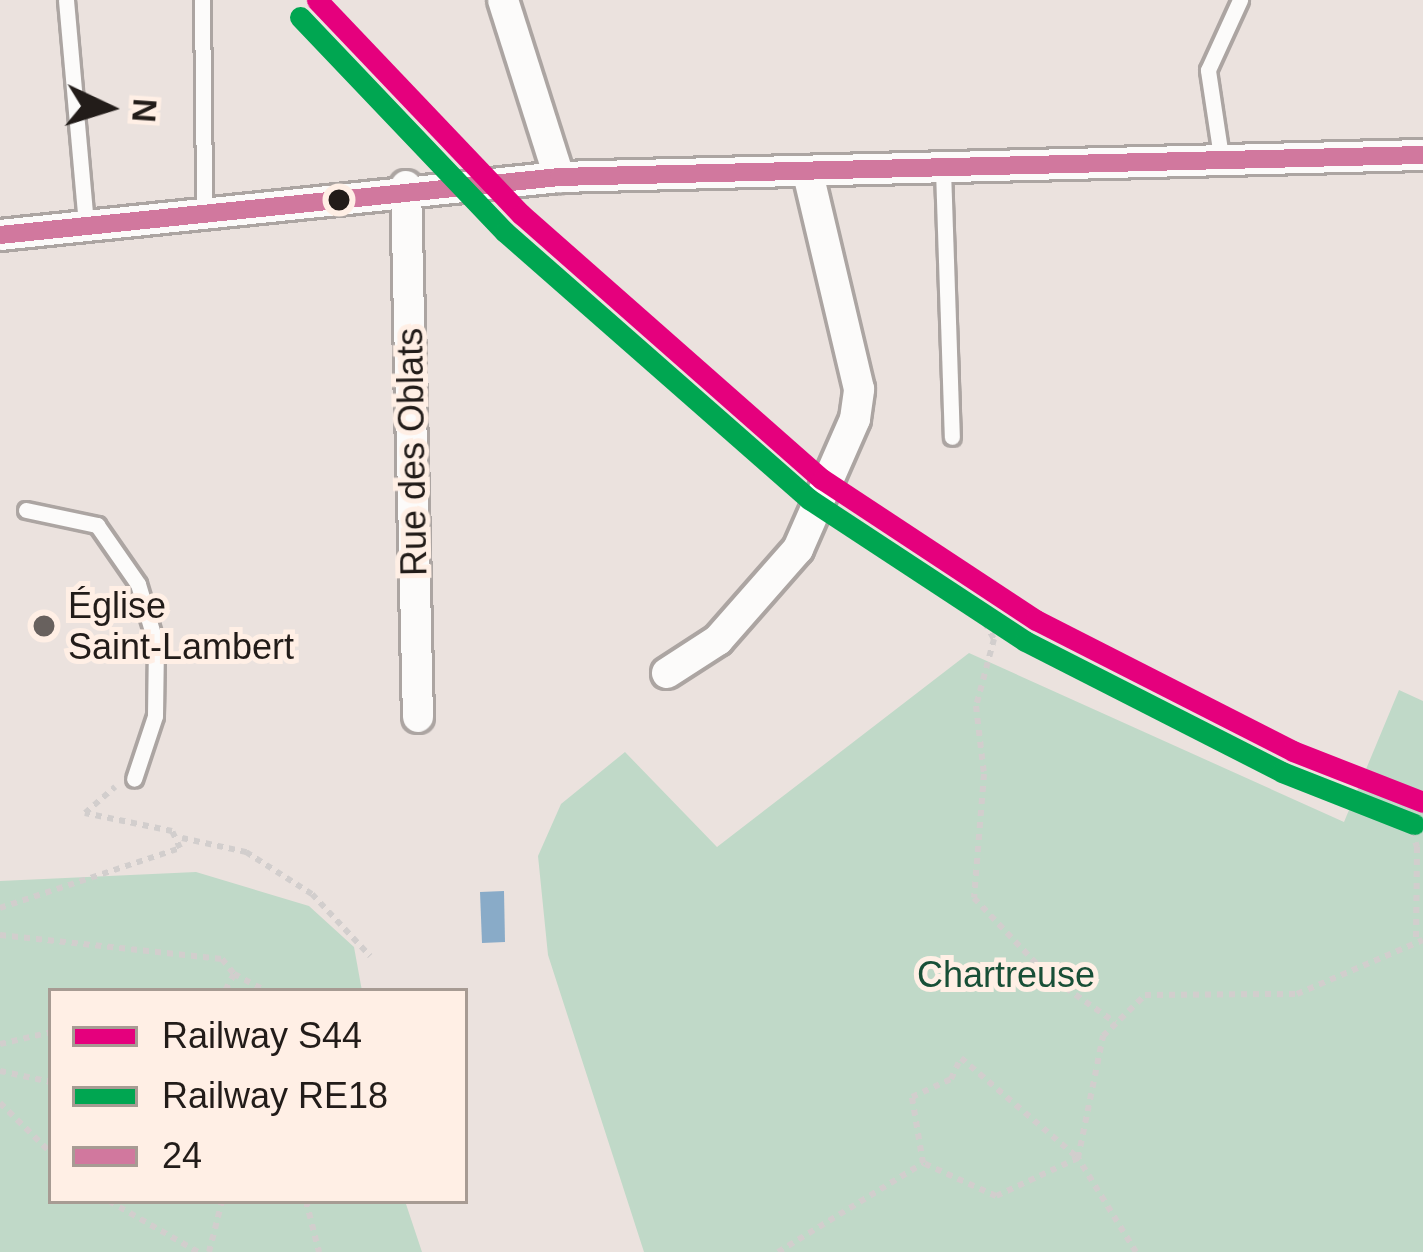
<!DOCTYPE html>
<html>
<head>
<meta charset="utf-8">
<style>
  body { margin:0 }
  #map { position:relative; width:1423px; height:1252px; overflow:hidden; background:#ebe2de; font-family:Helvetica,sans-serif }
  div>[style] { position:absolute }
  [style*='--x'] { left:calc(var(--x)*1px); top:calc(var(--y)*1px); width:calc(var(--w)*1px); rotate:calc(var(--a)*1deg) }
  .green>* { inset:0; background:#c0d9c8 }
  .water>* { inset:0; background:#89abc8 }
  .path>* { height:6px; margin-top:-3px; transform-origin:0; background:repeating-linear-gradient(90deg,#d2cecd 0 6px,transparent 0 12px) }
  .roads { filter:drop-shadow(3px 0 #aca5a2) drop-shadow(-3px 0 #aca5a2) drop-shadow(0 3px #aca5a2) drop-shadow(0 -3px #aca5a2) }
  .service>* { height:15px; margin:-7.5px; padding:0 7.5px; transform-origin:7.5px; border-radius:7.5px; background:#fcfbfa }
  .minor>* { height:30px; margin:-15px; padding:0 15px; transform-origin:15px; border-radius:15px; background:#fcfbfa }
  .bus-1>* { height:18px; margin:-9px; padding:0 9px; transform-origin:9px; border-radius:9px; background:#d1789e }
  .rail-1>* { height:21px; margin:-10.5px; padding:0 10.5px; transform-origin:10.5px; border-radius:10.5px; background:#e5007d }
  .rail-2>* { height:21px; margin:-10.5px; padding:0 10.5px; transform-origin:10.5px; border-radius:10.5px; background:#00a651 }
  .dots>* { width:33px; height:33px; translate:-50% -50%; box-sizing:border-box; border:6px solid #ffefe5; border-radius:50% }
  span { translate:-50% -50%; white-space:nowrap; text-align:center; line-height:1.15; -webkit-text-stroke:10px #ffefe5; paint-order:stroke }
  .street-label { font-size:36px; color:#221c19 }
  .poi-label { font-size:36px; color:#221c19 }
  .left { translate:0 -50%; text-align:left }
  .park-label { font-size:36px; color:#184f37 }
  .legend { position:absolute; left:48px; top:988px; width:420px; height:216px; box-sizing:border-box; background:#ffefe5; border:3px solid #a79b93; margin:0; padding:15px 21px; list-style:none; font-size:36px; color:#221c19 }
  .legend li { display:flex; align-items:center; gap:24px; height:60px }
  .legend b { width:60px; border:3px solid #a79b93 }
  .north { position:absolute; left:48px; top:48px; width:120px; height:120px; -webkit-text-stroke:9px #ffefe5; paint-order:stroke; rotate:94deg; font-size:33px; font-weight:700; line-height:48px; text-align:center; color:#221c19 }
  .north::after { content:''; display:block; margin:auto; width:42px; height:54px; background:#221c19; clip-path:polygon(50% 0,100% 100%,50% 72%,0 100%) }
</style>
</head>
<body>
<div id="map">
  <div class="green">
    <div style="clip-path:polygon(969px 653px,1344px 822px,1399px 690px,1423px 701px,1423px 1252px,644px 1252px,548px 955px,538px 856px,561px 804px,625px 752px,717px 847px)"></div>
    <div style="clip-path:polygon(196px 872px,309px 906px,354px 947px,362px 991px,51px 991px,51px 1201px,405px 1201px,422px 1252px,0 1252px,0 881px)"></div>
  </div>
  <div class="water">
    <div style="clip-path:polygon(504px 891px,505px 942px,482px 943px,480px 892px)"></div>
  </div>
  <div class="path">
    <div style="--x:843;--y:528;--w:160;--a:31.7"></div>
    <div style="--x:979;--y:612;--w:31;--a:61"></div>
    <div style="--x:994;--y:639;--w:69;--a:105"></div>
    <div style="--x:976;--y:706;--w:68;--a:83.3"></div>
    <div style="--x:984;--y:774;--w:124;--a:94.6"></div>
    <div style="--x:974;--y:898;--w:105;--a:46.5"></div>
    <div style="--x:1046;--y:974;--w:85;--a:35"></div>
    <div style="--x:1371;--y:772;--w:59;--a:27.4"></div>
    <div style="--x:1398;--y:785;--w:65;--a:73"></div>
    <div style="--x:1417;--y:847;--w:91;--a:90.6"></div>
    <div style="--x:182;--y:838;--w:66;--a:12.3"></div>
    <div style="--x:246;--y:852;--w:78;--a:32.5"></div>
    <div style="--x:312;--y:894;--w:85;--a:46.9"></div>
    <div style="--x:0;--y:908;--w:190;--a:-18.4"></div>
    <div style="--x:180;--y:848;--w:19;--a:-115"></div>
    <div style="--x:172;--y:831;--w:89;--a:-168.3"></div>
    <div style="--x:85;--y:813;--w:40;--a:-41"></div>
    <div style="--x:0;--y:935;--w:223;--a:6.2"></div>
    <div style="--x:222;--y:959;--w:19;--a:51"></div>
    <div style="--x:234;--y:974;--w:19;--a:118"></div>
    <div style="--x:234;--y:974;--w:36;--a:28"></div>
    <div style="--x:0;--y:1044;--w:52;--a:-13.2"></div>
    <div style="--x:961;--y:1058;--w:154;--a:40.5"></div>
    <div style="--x:1078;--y:1158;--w:90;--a:155.1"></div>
    <div style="--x:996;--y:1196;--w:80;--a:-155.7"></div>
    <div style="--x:923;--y:1163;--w:67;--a:-99.5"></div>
    <div style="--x:912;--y:1097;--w:43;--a:-24.8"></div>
    <div style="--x:951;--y:1079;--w:23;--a:-65"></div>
    <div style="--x:0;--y:1071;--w:52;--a:12.2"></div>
    <div style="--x:0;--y:1103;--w:71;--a:44.4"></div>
    <div style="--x:109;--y:1201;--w:103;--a:29.8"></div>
    <div style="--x:306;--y:1201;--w:53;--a:75.7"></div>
    <div style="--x:209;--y:1252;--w:53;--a:-75.7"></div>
    <div style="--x:778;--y:1252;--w:170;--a:-31.5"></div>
    <div style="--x:1136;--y:1252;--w:110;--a:-121.7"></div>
    <div style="--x:1078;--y:1158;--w:125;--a:-78.4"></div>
    <div style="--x:1103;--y:1036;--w:59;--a:-44.3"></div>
    <div style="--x:1145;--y:995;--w:152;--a:-0.4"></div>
    <div style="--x:1297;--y:994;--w:137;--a:-23.2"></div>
  </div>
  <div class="roads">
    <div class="service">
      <div style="--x:66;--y:0;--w:225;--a:84.9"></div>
      <div style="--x:202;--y:0;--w:206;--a:89.4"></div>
      <div style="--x:1222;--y:163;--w:94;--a:-98.6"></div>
      <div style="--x:1208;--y:70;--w:77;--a:-65.4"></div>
      <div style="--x:943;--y:170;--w:267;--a:88.1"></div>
      <div style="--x:26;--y:510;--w:73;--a:11.9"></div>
      <div style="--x:97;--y:525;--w:72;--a:55.2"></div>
      <div style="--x:138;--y:584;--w:63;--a:73.3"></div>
      <div style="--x:156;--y:644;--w:72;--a:90.8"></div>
      <div style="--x:155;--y:716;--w:66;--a:108.4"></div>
    </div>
    <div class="minor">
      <div style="--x:503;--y:0;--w:186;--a:72.4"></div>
      <div style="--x:406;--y:186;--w:531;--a:88.71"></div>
      <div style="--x:0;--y:235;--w:562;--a:-5.92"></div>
      <div style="--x:559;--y:177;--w:864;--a:-1.46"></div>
      <div style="--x:667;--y:673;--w:61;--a:-32.9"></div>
      <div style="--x:718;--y:640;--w:121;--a:-48.7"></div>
      <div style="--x:798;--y:549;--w:142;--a:-66.3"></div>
      <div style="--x:855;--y:419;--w:30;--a:-82"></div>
      <div style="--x:859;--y:389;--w:222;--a:-103.3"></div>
    </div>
  </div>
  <div class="bus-1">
    <div style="--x:0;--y:235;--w:562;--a:-5.92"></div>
    <div style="--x:559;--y:177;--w:864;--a:-1.46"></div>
  </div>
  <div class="rail-1">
    <div style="--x:317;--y:0;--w:296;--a:46.4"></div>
    <div style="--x:521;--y:214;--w:401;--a:41.4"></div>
    <div style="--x:822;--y:479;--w:256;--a:33.4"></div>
    <div style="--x:1036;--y:620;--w:288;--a:27"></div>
    <div style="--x:1293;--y:751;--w:140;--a:21.4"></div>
  </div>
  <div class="rail-2">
    <div style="--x:300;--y:17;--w:297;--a:46.4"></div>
    <div style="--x:505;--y:232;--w:405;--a:41.3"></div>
    <div style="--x:809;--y:499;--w:258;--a:33.3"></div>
    <div style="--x:1025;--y:641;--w:288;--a:27"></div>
    <div style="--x:1282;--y:772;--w:142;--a:21.5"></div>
  </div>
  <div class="dots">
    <div style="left:339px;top:200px;background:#221c19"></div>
    <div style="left:44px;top:626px;background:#68615e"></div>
  </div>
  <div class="street-label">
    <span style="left:412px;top:452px;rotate:-91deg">Rue des Oblats</span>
  </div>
  <div class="poi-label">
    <span class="left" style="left:68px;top:626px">Église<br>Saint-Lambert</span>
  </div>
  <div class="park-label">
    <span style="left:1006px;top:975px">Chartreuse</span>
  </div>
  <ul class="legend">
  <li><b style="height:15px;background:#e5007d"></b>Railway S44</li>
  <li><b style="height:15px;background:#00a651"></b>Railway RE18</li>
  <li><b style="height:15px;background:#d1789e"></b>24</li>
  </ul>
  <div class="north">N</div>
</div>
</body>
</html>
